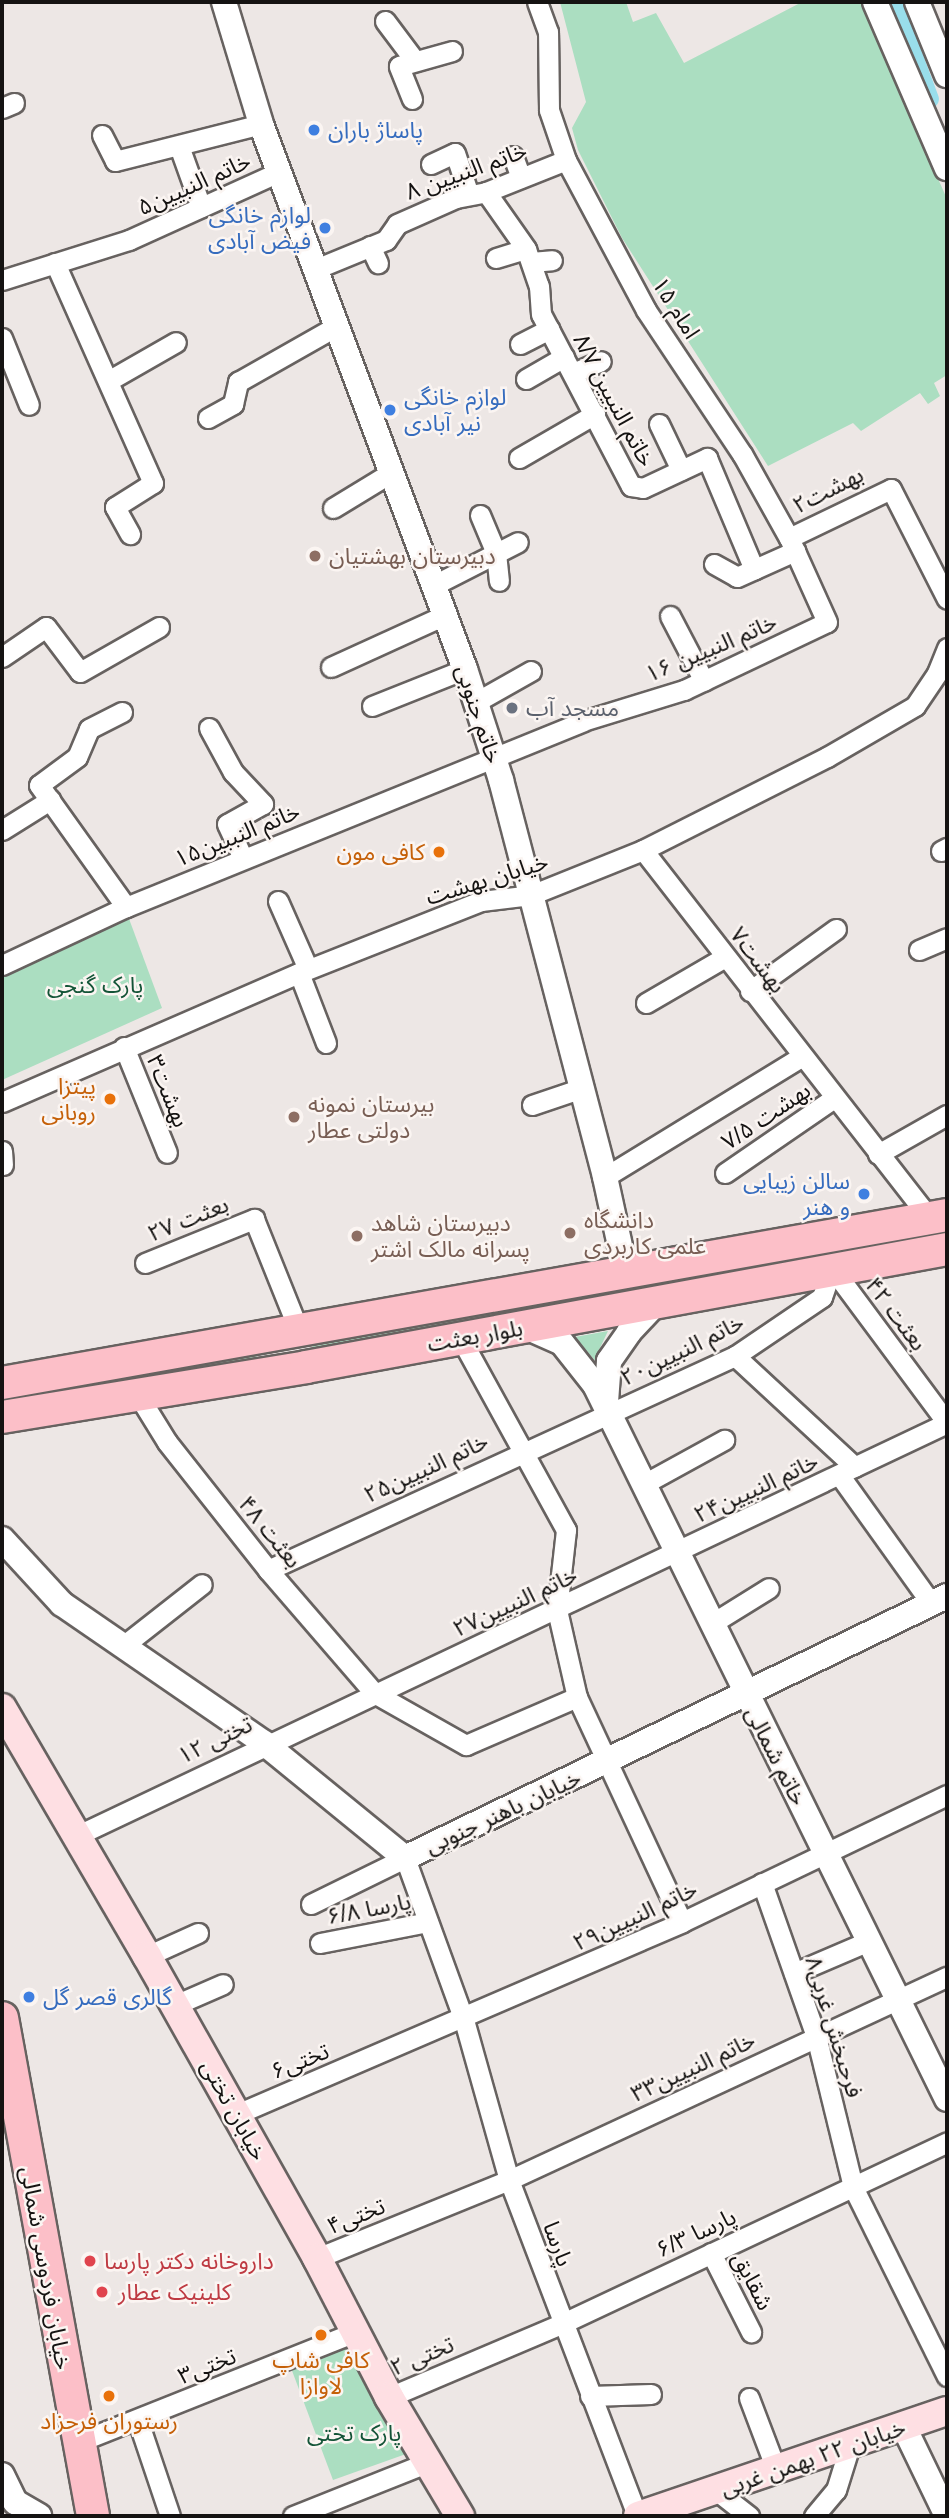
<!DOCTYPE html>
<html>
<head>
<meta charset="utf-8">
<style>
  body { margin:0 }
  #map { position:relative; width:949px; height:2518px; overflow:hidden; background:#ede7e5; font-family:Helvetica,"Noto Sans Arabic",sans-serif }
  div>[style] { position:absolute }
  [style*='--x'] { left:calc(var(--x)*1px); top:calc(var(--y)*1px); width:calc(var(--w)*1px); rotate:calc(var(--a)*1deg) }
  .green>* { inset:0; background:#abdec1 }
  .canal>* { height:19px; margin:-9.5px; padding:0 9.5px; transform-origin:9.5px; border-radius:9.5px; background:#99deeb }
  .roads { filter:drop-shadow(2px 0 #676260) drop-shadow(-2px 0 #676260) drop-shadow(0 2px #676260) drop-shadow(0 -2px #676260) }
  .minor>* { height:19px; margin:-9.5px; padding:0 9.5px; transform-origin:9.5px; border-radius:9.5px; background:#fff }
  .tertiary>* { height:24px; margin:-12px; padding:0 12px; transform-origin:12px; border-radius:12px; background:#fff }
  .secondary>* { height:28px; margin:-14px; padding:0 14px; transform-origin:14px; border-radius:14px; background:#fedfe3 }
  .primary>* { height:32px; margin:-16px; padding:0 16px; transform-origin:16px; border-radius:16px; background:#fcbfc8 }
  .dots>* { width:19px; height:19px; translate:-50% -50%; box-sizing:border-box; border:4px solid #fbf5f2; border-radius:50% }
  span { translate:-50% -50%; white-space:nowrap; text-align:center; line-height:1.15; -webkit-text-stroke:5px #fbf5f2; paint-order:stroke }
  .shop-label { font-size:23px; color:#366cbe }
  .left { translate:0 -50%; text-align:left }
  .right { translate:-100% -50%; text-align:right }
  .street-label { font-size:23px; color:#151312 }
  .education-label { font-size:23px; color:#785e54 }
  .worship-label { font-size:23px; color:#5b616d }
  .food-label { font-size:23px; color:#c56008 }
  .park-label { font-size:23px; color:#135437 }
  .health-label { font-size:23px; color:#be3a42 }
  .frame { position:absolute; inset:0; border:4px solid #151312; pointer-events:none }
</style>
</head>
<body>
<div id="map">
  <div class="green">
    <div style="clip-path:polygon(560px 2px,626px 2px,633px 22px,656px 13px,684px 63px,802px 2px,860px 2px,947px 199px,947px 375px,934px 383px,940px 396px,928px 404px,920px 393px,861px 431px,853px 423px,768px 466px,622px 238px,578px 150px,572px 128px,586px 102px)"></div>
    <div style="clip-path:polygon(128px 916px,162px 1008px,2px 1080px,2px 975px)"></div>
    <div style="clip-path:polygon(947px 1227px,947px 1237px,312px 1351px,313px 1344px)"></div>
    <div style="clip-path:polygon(608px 1331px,599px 1350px,597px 1363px,575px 1337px)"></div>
    <div style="clip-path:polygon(256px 1351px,257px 1358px,2px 1404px,2px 1395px)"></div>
    <div style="clip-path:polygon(346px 2347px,406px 2454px,333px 2480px,291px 2368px)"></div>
  </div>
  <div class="canal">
    <div style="--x:893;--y:2;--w:103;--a:69.6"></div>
  </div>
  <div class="roads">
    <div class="minor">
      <div style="--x:385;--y:21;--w:50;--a:53.1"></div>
      <div style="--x:412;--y:99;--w:35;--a:-112"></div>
      <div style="--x:399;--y:66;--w:55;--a:-15.8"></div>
      <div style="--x:2;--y:108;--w:13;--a:-23"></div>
      <div style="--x:102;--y:135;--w:29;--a:63"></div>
      <div style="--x:115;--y:161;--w:151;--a:-14.2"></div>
      <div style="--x:179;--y:146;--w:65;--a:70.2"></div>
      <div style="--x:513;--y:156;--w:23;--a:70"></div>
      <div style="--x:431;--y:164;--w:26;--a:-25"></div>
      <div style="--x:455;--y:153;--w:44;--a:71.6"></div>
      <div style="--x:486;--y:192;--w:70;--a:54.9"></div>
      <div style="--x:526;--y:249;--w:39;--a:71"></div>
      <div style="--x:539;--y:286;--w:28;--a:86"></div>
      <div style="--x:541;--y:314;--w:194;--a:62.4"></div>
      <div style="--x:631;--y:486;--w:12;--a:9"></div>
      <div style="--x:643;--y:488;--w:71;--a:-25.1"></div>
      <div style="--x:707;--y:458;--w:121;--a:67.1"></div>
      <div style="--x:370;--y:246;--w:19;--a:65"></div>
      <div style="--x:496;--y:258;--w:31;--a:-17"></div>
      <div style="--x:531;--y:262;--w:21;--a:-5"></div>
      <div style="--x:55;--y:263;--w:241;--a:66"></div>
      <div style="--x:153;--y:483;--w:45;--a:147.7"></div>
      <div style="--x:115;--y:507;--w:31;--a:61"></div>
      <div style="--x:313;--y:270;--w:79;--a:-22.3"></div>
      <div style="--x:386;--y:240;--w:19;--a:-55"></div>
      <div style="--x:397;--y:224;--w:64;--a:-23.8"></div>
      <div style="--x:456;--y:198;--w:31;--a:-11"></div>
      <div style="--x:486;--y:192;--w:86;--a:-21.8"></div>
      <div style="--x:2;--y:280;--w:133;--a:-17.5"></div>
      <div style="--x:129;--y:240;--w:165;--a:-24.4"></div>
      <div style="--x:2;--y:338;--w:72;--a:68.1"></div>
      <div style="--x:520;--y:344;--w:33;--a:-27"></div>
      <div style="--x:573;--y:373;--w:30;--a:-23"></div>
      <div style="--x:526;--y:379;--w:44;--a:-30.1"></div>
      <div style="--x:108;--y:381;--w:78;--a:-29.8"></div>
      <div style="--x:208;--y:418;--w:29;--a:-29"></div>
      <div style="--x:233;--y:404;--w:23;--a:-77"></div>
      <div style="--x:238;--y:382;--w:112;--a:-29.6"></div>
      <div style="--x:659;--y:424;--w:51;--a:64.4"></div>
      <div style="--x:519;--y:458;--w:88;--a:-30.1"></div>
      <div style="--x:333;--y:508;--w:69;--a:-31.4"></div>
      <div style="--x:480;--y:515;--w:41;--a:67.2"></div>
      <div style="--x:496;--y:553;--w:28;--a:84"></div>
      <div style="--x:789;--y:538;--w:113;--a:-25.7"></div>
      <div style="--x:891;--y:489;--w:123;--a:63"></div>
      <div style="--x:714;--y:564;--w:26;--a:29"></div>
      <div style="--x:737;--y:577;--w:64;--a:-24.1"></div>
      <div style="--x:434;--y:585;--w:94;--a:-27.1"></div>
      <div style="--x:670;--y:616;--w:73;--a:62.4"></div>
      <div style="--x:2;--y:657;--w:53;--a:-34.3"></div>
      <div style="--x:46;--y:627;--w:56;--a:52.9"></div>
      <div style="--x:80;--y:672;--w:91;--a:-29.7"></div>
      <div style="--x:331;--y:667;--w:125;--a:-24.5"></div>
      <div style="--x:476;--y:702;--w:63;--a:-29.4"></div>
      <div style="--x:372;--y:706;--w:100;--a:-21.7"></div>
      <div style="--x:122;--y:712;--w:37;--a:153"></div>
      <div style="--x:89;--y:729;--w:30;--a:113"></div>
      <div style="--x:77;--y:757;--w:47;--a:143.6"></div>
      <div style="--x:39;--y:785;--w:150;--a:54.5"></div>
      <div style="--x:209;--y:728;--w:50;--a:61.4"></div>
      <div style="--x:233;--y:772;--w:44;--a:46.8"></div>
      <div style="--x:263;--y:804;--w:41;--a:150.9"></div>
      <div style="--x:227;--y:824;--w:38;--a:65"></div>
      <div style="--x:2;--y:830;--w:57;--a:-32"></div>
      <div style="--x:643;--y:850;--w:467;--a:52.1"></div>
      <div style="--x:941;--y:851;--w:7;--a:-27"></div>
      <div style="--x:278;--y:901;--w:74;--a:66.2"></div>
      <div style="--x:919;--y:950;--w:30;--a:-23"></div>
      <div style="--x:2;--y:965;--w:137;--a:-25.1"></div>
      <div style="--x:126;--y:907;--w:493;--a:-22.1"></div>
      <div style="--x:583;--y:721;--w:106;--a:-17.1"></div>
      <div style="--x:684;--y:690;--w:158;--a:-25.4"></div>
      <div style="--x:827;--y:622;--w:92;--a:-114.3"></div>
      <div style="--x:789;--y:538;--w:96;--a:-119.2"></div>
      <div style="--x:742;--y:454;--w:173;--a:-123.7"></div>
      <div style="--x:646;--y:310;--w:170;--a:-118.1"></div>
      <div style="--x:566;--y:160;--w:53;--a:-108.8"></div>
      <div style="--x:549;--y:110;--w:78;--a:-90.7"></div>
      <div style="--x:548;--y:32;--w:32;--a:-110"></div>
      <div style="--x:299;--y:973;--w:75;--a:68.9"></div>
      <div style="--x:750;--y:991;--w:106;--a:-35.8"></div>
      <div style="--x:646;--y:1003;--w:91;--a:-30.2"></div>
      <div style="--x:124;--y:1047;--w:114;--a:67.9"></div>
      <div style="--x:2;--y:1102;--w:324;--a:-23.5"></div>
      <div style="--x:299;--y:973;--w:196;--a:-21.6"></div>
      <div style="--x:481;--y:901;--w:50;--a:-6.8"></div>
      <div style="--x:531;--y:895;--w:121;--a:-21.9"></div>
      <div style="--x:643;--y:850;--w:206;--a:-26.8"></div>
      <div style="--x:827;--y:757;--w:102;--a:-30.1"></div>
      <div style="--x:915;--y:706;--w:40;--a:-56"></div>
      <div style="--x:937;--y:673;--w:27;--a:-68"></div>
      <div style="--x:532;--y:1105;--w:50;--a:-18.8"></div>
      <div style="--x:2;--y:1151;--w:14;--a:86"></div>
      <div style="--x:878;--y:1154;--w:79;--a:-29.5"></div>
      <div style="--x:725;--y:1173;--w:132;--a:-34.5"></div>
      <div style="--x:605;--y:1177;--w:230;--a:-31.5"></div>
      <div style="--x:145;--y:1263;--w:118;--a:-22"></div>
      <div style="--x:254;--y:1219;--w:121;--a:68.1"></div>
      <div style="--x:832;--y:1268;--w:193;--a:53.4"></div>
      <div style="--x:461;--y:1339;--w:218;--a:61.2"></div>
      <div style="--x:566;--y:1530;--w:81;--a:96.4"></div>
      <div style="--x:557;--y:1610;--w:89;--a:77.1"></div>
      <div style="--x:577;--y:1697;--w:248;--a:65"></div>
      <div style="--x:735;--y:1356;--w:163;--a:42.8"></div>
      <div style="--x:138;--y:1395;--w:55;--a:58.3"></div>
      <div style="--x:167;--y:1442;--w:163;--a:51.7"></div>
      <div style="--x:268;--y:1570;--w:162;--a:49.2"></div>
      <div style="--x:374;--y:1693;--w:106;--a:29.5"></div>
      <div style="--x:466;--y:1745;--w:121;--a:-23.4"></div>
      <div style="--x:840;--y:1476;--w:156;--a:54.4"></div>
      <div style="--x:642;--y:1485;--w:94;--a:-28.8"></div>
      <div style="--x:268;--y:1570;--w:514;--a:-24.62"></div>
      <div style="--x:735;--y:1356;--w:105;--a:-34.1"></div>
      <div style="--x:822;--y:1297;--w:31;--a:-71"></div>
      <div style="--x:711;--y:1624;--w:68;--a:-31.8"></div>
      <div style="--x:123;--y:1646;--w:100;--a:-38.1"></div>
      <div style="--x:78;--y:1835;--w:962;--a:-25.37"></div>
      <div style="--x:762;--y:1883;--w:162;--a:70.6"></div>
      <div style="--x:816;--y:2036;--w:155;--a:76.2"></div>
      <div style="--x:853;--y:2187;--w:211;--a:63.6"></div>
      <div style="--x:311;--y:1904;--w:105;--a:-26.1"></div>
      <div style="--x:405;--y:1858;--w:172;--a:70"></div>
      <div style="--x:464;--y:2020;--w:166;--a:74.3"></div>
      <div style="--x:509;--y:2180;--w:360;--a:69.1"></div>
      <div style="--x:320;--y:1943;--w:110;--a:-11"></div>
      <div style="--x:147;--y:1956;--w:56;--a:-24.3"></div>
      <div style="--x:794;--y:1973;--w:82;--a:-23.1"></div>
      <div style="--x:175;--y:2005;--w:52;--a:-23.6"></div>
      <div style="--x:237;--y:2114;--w:485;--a:-23.3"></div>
      <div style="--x:682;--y:1922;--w:294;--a:-25.6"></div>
      <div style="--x:711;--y:2253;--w:89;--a:63.1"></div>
      <div style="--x:317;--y:2258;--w:207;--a:-22.1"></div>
      <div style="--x:509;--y:2180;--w:483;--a:-24.9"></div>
      <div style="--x:590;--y:2396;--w:61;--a:-1.9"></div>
      <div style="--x:389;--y:2397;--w:187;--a:-23"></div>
      <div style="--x:561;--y:2324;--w:427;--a:-25.2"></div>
      <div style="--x:749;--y:2398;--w:76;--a:69.2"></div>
      <div style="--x:138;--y:2421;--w:100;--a:71.4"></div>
      <div style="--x:76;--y:2443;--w:300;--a:-21.7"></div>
      <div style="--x:717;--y:2491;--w:41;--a:38"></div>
      <div style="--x:293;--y:2516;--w:143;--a:-21.7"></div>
      <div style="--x:814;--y:2516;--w:34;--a:-50"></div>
      <div style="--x:836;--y:2490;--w:47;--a:-72.7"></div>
    </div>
    <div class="tertiary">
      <div style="--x:224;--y:2;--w:127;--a:73.1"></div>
      <div style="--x:261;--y:124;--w:582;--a:69.48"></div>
      <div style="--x:465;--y:669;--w:117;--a:72"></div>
      <div style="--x:501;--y:780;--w:410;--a:75.3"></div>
      <div style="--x:605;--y:1177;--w:98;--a:77.7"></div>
      <div style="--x:875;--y:2;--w:181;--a:66.6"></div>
      <div style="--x:917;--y:2;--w:79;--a:67.7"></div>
      <div style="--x:526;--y:1327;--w:39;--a:24"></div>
      <div style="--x:562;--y:1343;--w:53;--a:51.8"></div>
      <div style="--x:595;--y:1385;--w:796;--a:63.76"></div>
      <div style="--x:606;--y:1402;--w:41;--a:-85.8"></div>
      <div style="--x:609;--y:1361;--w:35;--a:-55"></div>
      <div style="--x:629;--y:1332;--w:44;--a:-46.8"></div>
      <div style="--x:2;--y:1539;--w:88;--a:47.3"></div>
      <div style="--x:62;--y:1604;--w:245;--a:34.5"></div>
      <div style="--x:264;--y:1743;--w:182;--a:39.2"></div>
      <div style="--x:405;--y:1858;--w:602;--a:-25.8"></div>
      <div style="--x:904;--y:2427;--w:99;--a:64.2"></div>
      <div style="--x:2;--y:2475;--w:30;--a:64"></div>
      <div style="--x:15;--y:2502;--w:28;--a:30"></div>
    </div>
    <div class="secondary">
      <div style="--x:2;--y:1708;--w:287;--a:59.7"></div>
      <div style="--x:147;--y:1956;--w:347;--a:60.6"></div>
      <div style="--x:317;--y:2258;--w:157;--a:62.6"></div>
      <div style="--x:389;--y:2397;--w:139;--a:59.2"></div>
      <div style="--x:638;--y:2516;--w:326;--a:-18.8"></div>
    </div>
    <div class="primary">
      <div style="--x:2;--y:1383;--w:960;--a:-10.08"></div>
      <div style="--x:2;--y:1417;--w:308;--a:-9.3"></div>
      <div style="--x:306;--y:1367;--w:652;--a:-10.43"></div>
      <div style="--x:2;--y:2018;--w:506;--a:79.64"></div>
    </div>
  </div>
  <div class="dots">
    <div style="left:314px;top:130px;background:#3f7fe0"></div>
    <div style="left:325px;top:228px;background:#3f7fe0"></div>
    <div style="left:390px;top:410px;background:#3f7fe0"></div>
    <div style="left:315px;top:556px;background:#8d6e63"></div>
    <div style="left:512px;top:708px;background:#6b7280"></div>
    <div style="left:439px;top:852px;background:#e8710a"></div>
    <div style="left:110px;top:1099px;background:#e8710a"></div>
    <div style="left:294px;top:1117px;background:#8d6e63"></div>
    <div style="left:864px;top:1194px;background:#3f7fe0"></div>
    <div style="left:570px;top:1233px;background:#8d6e63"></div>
    <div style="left:357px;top:1236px;background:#8d6e63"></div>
    <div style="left:29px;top:1997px;background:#3f7fe0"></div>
    <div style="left:90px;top:2261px;background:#e0444e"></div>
    <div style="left:102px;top:2292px;background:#e0444e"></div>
    <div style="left:321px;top:2335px;background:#e8710a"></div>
    <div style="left:109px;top:2396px;background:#e8710a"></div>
  </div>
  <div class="shop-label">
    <span class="left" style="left:328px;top:130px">پاساژ باران</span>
    <span class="right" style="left:311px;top:228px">لوازم خانگی<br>فیض آبادی</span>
    <span class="left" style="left:404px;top:410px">لوازم خانگی<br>نیر آبادی</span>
    <span class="right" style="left:850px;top:1194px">سالن زیبایی<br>و هنر</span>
    <span class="left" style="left:43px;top:1997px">گالری قصر گل</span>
  </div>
  <div class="street-label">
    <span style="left:466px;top:171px;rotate:-20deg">خاتم النبیین ۸</span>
    <span style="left:194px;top:184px;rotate:-24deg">خاتم النبیین۵</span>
    <span style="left:676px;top:308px;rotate:58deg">امام ۱۵</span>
    <span style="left:614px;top:400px;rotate:62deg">خاتم النبیین ۸/۷</span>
    <span style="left:828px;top:490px;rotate:-27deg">بهشت۲</span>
    <span style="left:711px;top:648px;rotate:-23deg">خاتم النبیین ۱۶</span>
    <span style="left:479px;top:714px;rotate:72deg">خاتم جنوبی</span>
    <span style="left:237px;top:835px;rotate:-22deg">خاتم النببین۱۵</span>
    <span style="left:487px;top:879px;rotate:-17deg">خیابان بهشت</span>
    <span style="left:758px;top:960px;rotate:53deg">بهشت۷</span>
    <span style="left:168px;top:1091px;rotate:68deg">بهشت۳</span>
    <span style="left:766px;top:1116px;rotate:-34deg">بهشت ۷/۵</span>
    <span style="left:188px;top:1219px;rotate:-22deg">بعثت ۲۷</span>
    <span style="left:896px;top:1314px;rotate:53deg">بعثت ۴۲</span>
    <span style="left:475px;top:1336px;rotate:-10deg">بلوار بعثت</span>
    <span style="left:682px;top:1350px;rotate:-26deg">خاتم النبیین۲۰</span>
    <span style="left:426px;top:1468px;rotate:-25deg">خاتم النبیین۲۵</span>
    <span style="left:756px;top:1488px;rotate:-25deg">خاتم النبیین۲۴</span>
    <span style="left:270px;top:1532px;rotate:51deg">بعثت ۴۸</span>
    <span style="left:515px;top:1602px;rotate:-25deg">خاتم النبیین۲۷</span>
    <span style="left:215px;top:1740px;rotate:-26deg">تختی ۱۲</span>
    <span style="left:776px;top:1756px;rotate:63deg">خاتم شمالی</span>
    <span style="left:503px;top:1812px;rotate:-25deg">خیابان باهنر جنوبی</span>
    <span style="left:369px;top:1909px;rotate:-11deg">پارسا ۶/۸</span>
    <span style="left:635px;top:1916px;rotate:-25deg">خاتم النبیین۲۹</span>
    <span style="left:834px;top:2027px;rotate:73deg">فرحبخش غربی۸</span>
    <span style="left:300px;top:2061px;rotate:-22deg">تختی۶</span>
    <span style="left:693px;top:2067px;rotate:-25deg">خاتم النبیین۳۳</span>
    <span style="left:234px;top:2110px;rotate:61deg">خیابان تختی</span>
    <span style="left:356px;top:2216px;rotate:-22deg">تختی۴</span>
    <span style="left:696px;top:2233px;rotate:-25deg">پارسا ۶/۳</span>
    <span style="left:558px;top:2244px;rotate:70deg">پارسا</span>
    <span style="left:46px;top:2268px;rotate:80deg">خیابان فردوسی شمالی</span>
    <span style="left:753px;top:2281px;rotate:63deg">شقایق</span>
    <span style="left:422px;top:2356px;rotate:-23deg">تختی ۲</span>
    <span style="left:207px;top:2366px;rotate:-22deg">تختی۳</span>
    <span style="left:813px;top:2458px;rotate:-19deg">خیابان ۲۲ بهمن غربی</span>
  </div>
  <div class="education-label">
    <span class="left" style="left:329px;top:556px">دبیرستان بهشتیان</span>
    <span class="left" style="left:308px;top:1117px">بیرستان نمونه<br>دولتی عطار</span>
    <span class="left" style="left:584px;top:1233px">دانشگاه<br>علمی کاربردی</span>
    <span class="left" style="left:371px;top:1236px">دبیرستان شاهد<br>پسرانه مالک اشتر</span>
  </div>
  <div class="worship-label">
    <span class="left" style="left:526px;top:708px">مسجد آب</span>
  </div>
  <div class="food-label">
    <span class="right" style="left:425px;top:852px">کافی مون</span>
    <span class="right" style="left:96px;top:1099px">پیتزا<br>روبانی</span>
    <span style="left:321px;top:2373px">كافى شاپ<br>لاوازا</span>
    <span style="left:109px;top:2421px">رستوران فرحزاد</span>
  </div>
  <div class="park-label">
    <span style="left:95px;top:985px">پارک گنجی</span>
    <span style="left:354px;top:2433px">پارک تختی</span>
  </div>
  <div class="health-label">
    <span class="left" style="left:104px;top:2261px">داروخانه دکتر پارسا</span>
    <span class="left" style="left:118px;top:2292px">کلینیک عطار</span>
  </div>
  <div class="frame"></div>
</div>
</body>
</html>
